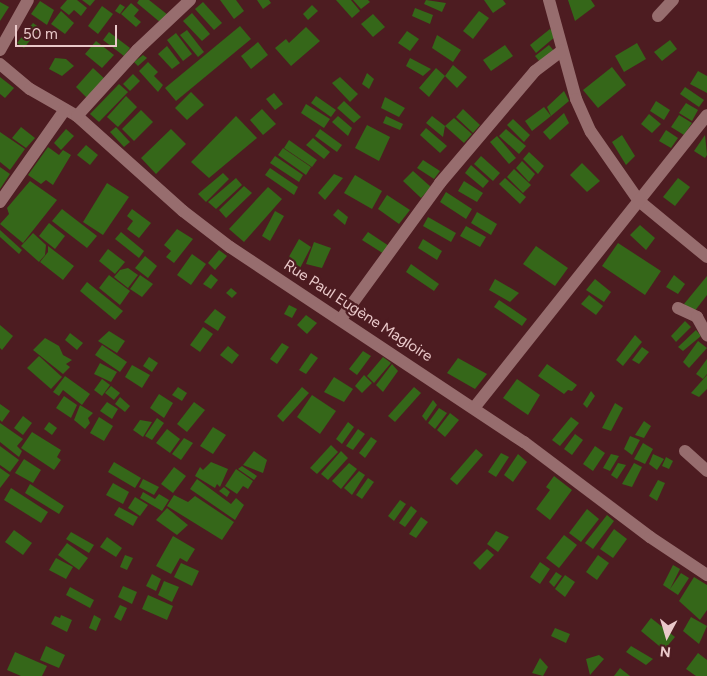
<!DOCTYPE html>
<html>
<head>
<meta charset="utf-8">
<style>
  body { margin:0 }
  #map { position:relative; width:707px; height:676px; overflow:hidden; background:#4d1c21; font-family:Figtree,sans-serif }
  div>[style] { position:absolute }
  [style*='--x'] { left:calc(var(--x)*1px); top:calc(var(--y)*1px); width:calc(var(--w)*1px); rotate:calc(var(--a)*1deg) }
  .building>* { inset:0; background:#356719 }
  .minor>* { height:12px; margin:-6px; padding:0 6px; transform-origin:6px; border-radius:6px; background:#976d6e }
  span { translate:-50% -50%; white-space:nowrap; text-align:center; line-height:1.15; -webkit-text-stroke:4.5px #4d1c21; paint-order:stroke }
  .street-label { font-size:15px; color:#eac9ca }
  .north { position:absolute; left:642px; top:611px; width:50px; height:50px; -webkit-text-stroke:4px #4d1c21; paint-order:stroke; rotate:186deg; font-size:14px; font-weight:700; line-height:20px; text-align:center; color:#eac9ca }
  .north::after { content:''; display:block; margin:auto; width:18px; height:22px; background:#eac9ca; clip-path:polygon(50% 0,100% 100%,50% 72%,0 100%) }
  .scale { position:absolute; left:15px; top:25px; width:102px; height:22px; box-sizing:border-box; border:2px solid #eac9ca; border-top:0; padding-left:6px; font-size:15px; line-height:18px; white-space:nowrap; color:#eac9ca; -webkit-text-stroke:4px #4d1c21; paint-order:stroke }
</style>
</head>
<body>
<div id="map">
  <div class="building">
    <div style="clip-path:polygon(67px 0,77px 0,87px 8px,81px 16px,74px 10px,69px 15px,60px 8px)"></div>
    <div style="clip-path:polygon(82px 0,95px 0,90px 6px)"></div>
    <div style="clip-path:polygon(139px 0,149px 0,168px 15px,161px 23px,137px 3px)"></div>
    <div style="clip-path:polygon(220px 0,236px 0,244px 11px,234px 19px)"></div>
    <div style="clip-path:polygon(257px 0,269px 0,271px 3px,263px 9px)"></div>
    <div style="clip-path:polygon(336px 0,351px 0,360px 11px,352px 18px)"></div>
    <div style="clip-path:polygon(353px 0,368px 0,370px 2px,361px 9px)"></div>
    <div style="clip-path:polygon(426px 0,446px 3px,442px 12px,424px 4px)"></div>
    <div style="clip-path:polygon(484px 0,503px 0,506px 4px,493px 13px)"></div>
    <div style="clip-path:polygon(568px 0,591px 0,595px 6px,575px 21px)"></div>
    <div style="clip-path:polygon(40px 1px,54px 10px,47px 25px,31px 14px)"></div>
    <div style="clip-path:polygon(0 2px,9px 7px,0 21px)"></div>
    <div style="clip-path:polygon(203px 2px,222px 23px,214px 30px,195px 9px)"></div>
    <div style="clip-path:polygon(131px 3px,139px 10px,134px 16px,141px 22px,136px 27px,121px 14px)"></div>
    <div style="clip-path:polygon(120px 4px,125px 7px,120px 14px,115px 11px)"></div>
    <div style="clip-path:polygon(312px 5px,318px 11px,308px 20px,303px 14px)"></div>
    <div style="clip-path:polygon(102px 6px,113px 14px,98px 34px,88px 26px)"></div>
    <div style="clip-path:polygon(415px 8px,433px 15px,430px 24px,412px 16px)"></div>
    <div style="clip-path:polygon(61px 11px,74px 23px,65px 34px,51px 24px)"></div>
    <div style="clip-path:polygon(479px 11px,489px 18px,473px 39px,463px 31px)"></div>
    <div style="clip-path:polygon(192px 13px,210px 34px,202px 41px,183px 21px)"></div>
    <div style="clip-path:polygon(373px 14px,385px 27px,373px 37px,361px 24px)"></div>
    <div style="clip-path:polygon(33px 23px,40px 28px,24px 48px,17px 43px)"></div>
    <div style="clip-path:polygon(240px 26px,251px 39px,176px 101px,165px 88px)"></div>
    <div style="clip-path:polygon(306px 27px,320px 41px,291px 66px,275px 48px,286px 39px,289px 43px)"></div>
    <div style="clip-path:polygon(550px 29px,556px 36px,536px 53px,530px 45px)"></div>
    <div style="clip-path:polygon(187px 30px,204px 52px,198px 57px,180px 35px)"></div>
    <div style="clip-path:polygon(407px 31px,419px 39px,410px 51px,398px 43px)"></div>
    <div style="clip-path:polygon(109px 32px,130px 48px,124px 56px,103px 40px)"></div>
    <div style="clip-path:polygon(176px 33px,192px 54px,183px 61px,167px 40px)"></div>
    <div style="clip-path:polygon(437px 35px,461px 50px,453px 62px,432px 48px)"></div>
    <div style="clip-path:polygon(670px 40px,677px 49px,662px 61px,654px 52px)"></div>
    <div style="clip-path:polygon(96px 41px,114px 55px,102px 68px,85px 54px)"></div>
    <div style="clip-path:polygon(258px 42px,268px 55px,251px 69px,241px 56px)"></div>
    <div style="clip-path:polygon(637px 43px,646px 59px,624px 72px,615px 56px)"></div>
    <div style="clip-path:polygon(505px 45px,513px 56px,491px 71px,483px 60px)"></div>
    <div style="clip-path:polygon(549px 45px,554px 51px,540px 62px,535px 56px)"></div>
    <div style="clip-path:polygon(167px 46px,180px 63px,172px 69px,158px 54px)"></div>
    <div style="clip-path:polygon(143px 55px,147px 58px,138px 66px,134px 62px)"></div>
    <div style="clip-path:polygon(55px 58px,66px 59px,74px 66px,62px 76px,49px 69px)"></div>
    <div style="clip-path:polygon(410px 58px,431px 69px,423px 76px,406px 66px)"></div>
    <div style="clip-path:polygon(148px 62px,158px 72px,154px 76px,163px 85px,158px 92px,139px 71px)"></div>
    <div style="clip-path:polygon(453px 65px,467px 77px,457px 88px,445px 76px,429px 97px,419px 88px,436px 68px,445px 76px)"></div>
    <div style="clip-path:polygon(612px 67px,626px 85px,598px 108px,583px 90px)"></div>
    <div style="clip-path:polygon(93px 68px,106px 80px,88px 99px,76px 87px)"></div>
    <div style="clip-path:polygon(698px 71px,707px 76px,707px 93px,690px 84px)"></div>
    <div style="clip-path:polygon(367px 73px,374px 79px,369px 89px,362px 84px)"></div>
    <div style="clip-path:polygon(133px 74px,140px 81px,130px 91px,123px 84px)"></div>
    <div style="clip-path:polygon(0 77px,14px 88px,5px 98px,0 94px)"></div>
    <div style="clip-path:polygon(340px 77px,358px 94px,350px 102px,332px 83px)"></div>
    <div style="clip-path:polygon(119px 84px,128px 92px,99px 122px,90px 114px)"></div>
    <div style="clip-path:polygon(685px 87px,704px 100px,699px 107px,680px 94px)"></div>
    <div style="clip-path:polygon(564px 91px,569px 101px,551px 116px,547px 107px)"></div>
    <div style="clip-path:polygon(191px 92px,204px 105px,187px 120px,175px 108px)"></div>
    <div style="clip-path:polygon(274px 93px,283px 104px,275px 110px,266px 99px)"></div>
    <div style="clip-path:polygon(126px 96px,137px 107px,118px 127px,107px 117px)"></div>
    <div style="clip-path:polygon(316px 96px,336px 110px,331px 117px,311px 103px)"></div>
    <div style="clip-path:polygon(385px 97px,405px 108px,399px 117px,381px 108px)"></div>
    <div style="clip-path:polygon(344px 101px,361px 117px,354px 123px,337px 108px)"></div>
    <div style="clip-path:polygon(656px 101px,670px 110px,664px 120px,650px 111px)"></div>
    <div style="clip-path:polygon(686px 103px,698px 110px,692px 121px,679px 113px)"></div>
    <div style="clip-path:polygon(306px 104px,330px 119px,324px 128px,301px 113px)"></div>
    <div style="clip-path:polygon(544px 107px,551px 116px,532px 131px,525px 121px)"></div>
    <div style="clip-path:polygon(262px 109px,276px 124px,263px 135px,250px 120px)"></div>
    <div style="clip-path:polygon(463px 109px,480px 125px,473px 133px,456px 117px)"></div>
    <div style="clip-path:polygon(141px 110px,153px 122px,134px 141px,122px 129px)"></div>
    <div style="clip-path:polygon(564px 113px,569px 123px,550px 140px,543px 132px)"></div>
    <div style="clip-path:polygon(649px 114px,661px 124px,652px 133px,641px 124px)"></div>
    <div style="clip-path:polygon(679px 115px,692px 123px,684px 135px,671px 127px)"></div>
    <div style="clip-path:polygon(236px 116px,257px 138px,209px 178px,191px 162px)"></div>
    <div style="clip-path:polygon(338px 116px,352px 128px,348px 136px,332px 122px)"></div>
    <div style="clip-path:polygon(386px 116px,403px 124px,400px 130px,383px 123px)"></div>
    <div style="clip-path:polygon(432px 116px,445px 126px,443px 137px,426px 123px)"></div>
    <div style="clip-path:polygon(454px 118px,472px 134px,464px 143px,445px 126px)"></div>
    <div style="clip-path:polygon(513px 119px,530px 135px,524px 142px,507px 125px)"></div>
    <div style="clip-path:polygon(367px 125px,390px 137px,379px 161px,355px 148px)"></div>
    <div style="clip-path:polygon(21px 127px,35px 138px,26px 148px,12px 138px)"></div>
    <div style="clip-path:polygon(116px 127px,130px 142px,124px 147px,110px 132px)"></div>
    <div style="clip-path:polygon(426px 128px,447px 146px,440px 153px,420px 135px)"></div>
    <div style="clip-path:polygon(66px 129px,74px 136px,61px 150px,54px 143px)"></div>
    <div style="clip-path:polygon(171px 129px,186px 144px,156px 174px,141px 158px)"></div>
    <div style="clip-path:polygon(320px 129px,342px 145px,337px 152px,315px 136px)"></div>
    <div style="clip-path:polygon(506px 129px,526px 146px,519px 154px,499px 136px)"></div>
    <div style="clip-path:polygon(666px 130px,678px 138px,671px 148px,659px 141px)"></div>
    <div style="clip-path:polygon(0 132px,25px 149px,10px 170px,0 162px)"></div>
    <div style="clip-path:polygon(622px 135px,635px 156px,626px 165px,612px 142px)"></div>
    <div style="clip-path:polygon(705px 135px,707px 155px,705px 158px,694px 151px)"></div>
    <div style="clip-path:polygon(497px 136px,516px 158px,509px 164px,490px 142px)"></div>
    <div style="clip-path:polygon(313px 138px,330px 152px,324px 159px,306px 145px)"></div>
    <div style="clip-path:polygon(289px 140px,317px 160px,312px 167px,284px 148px)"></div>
    <div style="clip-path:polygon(86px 145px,98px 155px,90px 165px,77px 155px)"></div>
    <div style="clip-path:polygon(48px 147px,59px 155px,63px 150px,71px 155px,53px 185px,46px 180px,41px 184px,28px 175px)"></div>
    <div style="clip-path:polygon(283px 148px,311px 167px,306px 175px,278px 155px)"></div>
    <div style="clip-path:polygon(529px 152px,544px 166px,538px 174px,523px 159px)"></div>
    <div style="clip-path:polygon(275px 156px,303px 175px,299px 182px,270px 163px)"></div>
    <div style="clip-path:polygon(481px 156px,500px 173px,493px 181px,474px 164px)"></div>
    <div style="clip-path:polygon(423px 160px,440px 171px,434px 179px,417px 168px)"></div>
    <div style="clip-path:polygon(522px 161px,535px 174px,529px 182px,516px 168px)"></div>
    <div style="clip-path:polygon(582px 163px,600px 181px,587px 192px,570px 175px)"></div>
    <div style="clip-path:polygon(471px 165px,489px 181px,483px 188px,465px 173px)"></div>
    <div style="clip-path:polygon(0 167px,10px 174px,0 189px)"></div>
    <div style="clip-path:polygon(270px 168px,298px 187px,294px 195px,265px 175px)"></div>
    <div style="clip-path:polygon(514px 169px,531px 185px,523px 193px,507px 177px)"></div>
    <div style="clip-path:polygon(413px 171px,431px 187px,421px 198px,403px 181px)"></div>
    <div style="clip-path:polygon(223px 173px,229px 179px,206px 202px,198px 194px)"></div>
    <div style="clip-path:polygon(334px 174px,343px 178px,325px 200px,318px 193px)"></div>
    <div style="clip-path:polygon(355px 175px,382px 191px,372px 209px,344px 193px)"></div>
    <div style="clip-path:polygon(236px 178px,242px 185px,216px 209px,208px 202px)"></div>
    <div style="clip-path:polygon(505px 178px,526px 197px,520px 204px,499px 184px)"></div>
    <div style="clip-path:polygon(678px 178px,690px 187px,675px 206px,663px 197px)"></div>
    <div style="clip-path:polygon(30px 181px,57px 200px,23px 243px,0 224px,9px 214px,7px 208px)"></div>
    <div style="clip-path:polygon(464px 181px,483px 193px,477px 202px,458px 191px)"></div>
    <div style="clip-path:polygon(107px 183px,129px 197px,103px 235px,83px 222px)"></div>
    <div style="clip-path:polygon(244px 186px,252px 193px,226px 218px,219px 210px)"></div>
    <div style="clip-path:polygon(268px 187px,282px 199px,244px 242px,229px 229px)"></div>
    <div style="clip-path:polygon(446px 192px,472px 209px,466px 219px,440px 202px)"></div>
    <div style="clip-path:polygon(387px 195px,410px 210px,399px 224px,378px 209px)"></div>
    <div style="clip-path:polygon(62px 209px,97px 236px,87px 248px,52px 221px)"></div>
    <div style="clip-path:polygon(132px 209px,151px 223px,139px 238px,127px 229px,133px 221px,127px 216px)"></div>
    <div style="clip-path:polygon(338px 209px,348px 217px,345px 225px,333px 215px)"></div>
    <div style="clip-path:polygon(275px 211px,284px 216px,270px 241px,262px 236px)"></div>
    <div style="clip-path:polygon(477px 212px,497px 224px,491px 235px,471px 223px)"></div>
    <div style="clip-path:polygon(428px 217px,456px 233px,451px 242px,423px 226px)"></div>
    <div style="clip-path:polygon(49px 223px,65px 236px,55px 249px,39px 236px)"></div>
    <div style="clip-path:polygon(640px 225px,655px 238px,646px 250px,630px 235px)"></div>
    <div style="clip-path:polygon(466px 226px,486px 237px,480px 247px,460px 236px)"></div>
    <div style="clip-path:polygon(177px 229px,193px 239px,174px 263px,166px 257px,171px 251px,164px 245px)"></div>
    <div style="clip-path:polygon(0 230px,22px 250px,19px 254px,0 237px)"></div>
    <div style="clip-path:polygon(121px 232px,144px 251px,139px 258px,115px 239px)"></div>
    <div style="clip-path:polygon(368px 232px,389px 246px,384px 254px,362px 240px)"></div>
    <div style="clip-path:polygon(33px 233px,46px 245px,45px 255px,39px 262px,21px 246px)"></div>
    <div style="clip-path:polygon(299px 239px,311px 247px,298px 272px,286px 262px)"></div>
    <div style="clip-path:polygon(423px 239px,442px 251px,437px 260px,418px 248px)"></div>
    <div style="clip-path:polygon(314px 242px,331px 248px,322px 268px,306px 264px)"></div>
    <div style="clip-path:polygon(618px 243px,661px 271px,645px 295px,602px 266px)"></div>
    <div style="clip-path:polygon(48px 246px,74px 266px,63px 280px,40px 262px,48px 252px)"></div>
    <div style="clip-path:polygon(536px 246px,568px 268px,555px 286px,523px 264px)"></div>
    <div style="clip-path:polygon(108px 249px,125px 262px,115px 274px,99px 261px)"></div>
    <div style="clip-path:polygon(219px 250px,227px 256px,215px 270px,208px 263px)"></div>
    <div style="clip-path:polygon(192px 254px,206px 264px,191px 285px,177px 275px)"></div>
    <div style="clip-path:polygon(145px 256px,157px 266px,148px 278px,135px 268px)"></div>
    <div style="clip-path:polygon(411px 264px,439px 284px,434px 291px,406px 272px)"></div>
    <div style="clip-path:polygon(128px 268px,138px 275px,128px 288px,114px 277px,120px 270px)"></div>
    <div style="clip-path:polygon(211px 274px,218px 280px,211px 289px,203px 284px)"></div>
    <div style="clip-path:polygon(109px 275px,130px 291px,120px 305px,99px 288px)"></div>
    <div style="clip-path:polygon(140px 275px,153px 284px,142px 297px,130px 289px)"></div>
    <div style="clip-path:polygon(674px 275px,685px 284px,678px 294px,666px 287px)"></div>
    <div style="clip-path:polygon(707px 276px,707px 295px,694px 312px,684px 304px)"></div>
    <div style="clip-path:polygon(495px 279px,519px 293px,510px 302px,489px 290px)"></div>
    <div style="clip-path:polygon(595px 279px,611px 292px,604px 302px,586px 290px)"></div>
    <div style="clip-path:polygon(87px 282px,123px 311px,115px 320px,80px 291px)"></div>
    <div style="clip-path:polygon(231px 288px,237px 293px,232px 298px,226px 293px)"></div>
    <div style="clip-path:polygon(589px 295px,603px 306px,596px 315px,581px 304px)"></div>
    <div style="clip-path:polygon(499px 300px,527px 319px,522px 326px,494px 307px)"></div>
    <div style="clip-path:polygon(289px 305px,297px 309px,292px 318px,284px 314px)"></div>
    <div style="clip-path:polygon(215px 309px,226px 317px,218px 331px,204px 322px)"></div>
    <div style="clip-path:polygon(306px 315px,317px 323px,307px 334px,297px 325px)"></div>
    <div style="clip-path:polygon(685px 321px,691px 327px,676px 342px,671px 336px)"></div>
    <div style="clip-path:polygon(0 325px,13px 336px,2px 350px,0 348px)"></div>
    <div style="clip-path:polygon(203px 327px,213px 334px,200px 352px,190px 345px)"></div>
    <div style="clip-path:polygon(696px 330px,701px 336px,683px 351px,678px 347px)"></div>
    <div style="clip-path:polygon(109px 331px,125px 341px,117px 353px,98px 341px)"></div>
    <div style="clip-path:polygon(70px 333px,83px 343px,77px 350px,65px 340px)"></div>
    <div style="clip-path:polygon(635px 335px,642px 342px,623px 366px,616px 360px)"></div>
    <div style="clip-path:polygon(45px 338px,59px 346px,63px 355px,72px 360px,66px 364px,70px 367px,63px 374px,33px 350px)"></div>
    <div style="clip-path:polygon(698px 341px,707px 348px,689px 368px,683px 362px)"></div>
    <div style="clip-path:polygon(282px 343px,289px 347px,277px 364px,270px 359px)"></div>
    <div style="clip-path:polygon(102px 345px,127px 362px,120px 372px,95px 355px)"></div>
    <div style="clip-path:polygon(228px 346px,239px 355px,232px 364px,220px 355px)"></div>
    <div style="clip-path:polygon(642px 347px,649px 352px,639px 364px,632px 360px)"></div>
    <div style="clip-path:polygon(363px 351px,371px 356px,357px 375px,349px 369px)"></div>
    <div style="clip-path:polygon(311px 353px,318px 358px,306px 374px,299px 370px)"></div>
    <div style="clip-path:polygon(39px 356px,62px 377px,51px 389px,27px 368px)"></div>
    <div style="clip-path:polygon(149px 357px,158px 363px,152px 372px,143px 366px)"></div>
    <div style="clip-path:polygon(383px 357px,391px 363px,374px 383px,367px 376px)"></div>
    <div style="clip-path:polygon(458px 358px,487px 374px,475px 389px,447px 373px)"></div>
    <div style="clip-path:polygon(707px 359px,707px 374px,703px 379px,696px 374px)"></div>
    <div style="clip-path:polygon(100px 363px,117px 372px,111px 382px,94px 374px)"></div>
    <div style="clip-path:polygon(392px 364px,398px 371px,383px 392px,376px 385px)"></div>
    <div style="clip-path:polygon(547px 364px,577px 385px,572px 391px,568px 390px,564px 394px,538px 376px)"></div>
    <div style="clip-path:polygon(132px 365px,150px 375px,142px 388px,125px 377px)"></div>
    <div style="clip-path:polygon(364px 375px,372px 383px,362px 393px,355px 386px)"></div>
    <div style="clip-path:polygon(707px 375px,707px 389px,699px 397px,691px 393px)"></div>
    <div style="clip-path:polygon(65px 376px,90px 394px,82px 405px,63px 390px,59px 396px,53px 392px)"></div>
    <div style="clip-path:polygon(334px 377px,353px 389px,344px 402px,324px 392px)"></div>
    <div style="clip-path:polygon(102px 379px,110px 385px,102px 396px,94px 390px)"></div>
    <div style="clip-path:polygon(517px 379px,540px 395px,528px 415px,503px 398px)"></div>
    <div style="clip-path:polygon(111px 386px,120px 393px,114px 400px,105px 393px)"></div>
    <div style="clip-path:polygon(178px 387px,187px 393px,182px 401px,172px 395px)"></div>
    <div style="clip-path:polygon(302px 387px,309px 393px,283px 422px,277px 416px)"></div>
    <div style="clip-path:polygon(414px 387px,421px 393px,395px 422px,388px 416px)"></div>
    <div style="clip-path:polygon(591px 391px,595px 396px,587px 408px,583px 404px)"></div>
    <div style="clip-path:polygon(159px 394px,173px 403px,164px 418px,150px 408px)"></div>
    <div style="clip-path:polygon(312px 395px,336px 411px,320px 434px,297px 417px)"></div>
    <div style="clip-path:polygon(64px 396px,77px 405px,71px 418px,56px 408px)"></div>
    <div style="clip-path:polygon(120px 397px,130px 406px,125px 412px,115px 404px)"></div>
    <div style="clip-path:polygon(433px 400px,437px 405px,426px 421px,422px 416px)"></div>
    <div style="clip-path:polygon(107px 402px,118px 409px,112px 419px,100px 411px)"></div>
    <div style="clip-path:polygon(194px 402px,205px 410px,187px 432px,177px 424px)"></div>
    <div style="clip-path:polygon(615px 403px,623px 408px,611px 431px,602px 428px)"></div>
    <div style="clip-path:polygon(0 404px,10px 411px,2px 422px,0 420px)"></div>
    <div style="clip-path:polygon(80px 405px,93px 413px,88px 418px,90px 423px,85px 429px,74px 420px)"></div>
    <div style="clip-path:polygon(439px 408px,447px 413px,435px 429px,428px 423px)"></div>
    <div style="clip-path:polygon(450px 413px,459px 420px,445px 437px,437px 430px)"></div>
    <div style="clip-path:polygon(23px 416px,32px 423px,23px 435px,14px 428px)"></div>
    <div style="clip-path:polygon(99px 417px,113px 426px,104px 441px,90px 433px)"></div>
    <div style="clip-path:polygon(571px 417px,579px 423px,560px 446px,552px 440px)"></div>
    <div style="clip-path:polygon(157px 418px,164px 423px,152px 440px,145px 436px)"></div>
    <div style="clip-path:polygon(140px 420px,152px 422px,143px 437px,133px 430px)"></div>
    <div style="clip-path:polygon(644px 421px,651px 426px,644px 438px,635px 435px)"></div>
    <div style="clip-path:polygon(49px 422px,57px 428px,52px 435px,44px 429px)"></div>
    <div style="clip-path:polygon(348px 422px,354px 427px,342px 444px,336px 439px)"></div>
    <div style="clip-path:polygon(0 423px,23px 439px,17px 446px,22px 451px,19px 457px,0 442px)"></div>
    <div style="clip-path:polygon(213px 427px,226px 435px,213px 454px,200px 446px)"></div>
    <div style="clip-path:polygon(167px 429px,180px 439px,170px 453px,156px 443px)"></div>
    <div style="clip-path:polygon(358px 429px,365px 434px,353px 450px,346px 446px)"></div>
    <div style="clip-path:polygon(32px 432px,61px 450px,57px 457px,61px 460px,54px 470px,21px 448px)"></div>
    <div style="clip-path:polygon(575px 434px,583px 440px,572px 455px,564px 449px)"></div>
    <div style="clip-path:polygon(630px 436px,640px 440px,632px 455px,624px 449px)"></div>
    <div style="clip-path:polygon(371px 437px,377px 441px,365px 458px,359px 453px)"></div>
    <div style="clip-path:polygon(184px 438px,193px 443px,181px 460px,172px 454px)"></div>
    <div style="clip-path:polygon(643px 443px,653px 449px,645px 464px,634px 459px)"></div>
    <div style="clip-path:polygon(331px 445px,338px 452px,317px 474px,310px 468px)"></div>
    <div style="clip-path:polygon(0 446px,19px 460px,10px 472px,0 465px)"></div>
    <div style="clip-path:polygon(595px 446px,605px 453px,593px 471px,583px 464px)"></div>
    <div style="clip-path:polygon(476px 449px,483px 455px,457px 485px,450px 479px)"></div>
    <div style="clip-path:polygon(254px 451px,267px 460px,263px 473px,243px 465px)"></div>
    <div style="clip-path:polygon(341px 451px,348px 458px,328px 480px,321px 474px)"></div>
    <div style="clip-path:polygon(501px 453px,509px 457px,496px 477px,488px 472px)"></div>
    <div style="clip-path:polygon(518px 454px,527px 462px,513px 482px,504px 475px)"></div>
    <div style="clip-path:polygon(611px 454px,619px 456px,610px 471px,603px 468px)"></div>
    <div style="clip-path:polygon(653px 454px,664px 459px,657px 470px,649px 464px)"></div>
    <div style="clip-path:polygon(666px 457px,673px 461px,669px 469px,662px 466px)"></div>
    <div style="clip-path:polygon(24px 459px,41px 470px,33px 483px,15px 473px)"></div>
    <div style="clip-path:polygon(114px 462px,141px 478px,135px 488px,108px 472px)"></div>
    <div style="clip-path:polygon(211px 462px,228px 469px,220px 487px,217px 484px,215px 488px,195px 476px,200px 467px,203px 470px)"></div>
    <div style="clip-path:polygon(349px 463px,357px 469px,341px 489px,332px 481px)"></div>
    <div style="clip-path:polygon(618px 463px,626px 465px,617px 479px,611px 475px)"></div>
    <div style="clip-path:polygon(634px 463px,642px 467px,632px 487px,622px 484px)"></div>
    <div style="clip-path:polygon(242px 466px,257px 476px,254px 480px,238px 469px)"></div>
    <div style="clip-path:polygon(174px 467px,186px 476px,173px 493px,161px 484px)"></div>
    <div style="clip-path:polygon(0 468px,10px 475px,0 488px)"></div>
    <div style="clip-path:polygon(236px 469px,253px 481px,248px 489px,243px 486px,237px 494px,225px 486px)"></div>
    <div style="clip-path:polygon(359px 471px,365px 475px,352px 495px,344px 488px)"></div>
    <div style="clip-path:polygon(554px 476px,572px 490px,550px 520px,536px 509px,550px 490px,546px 487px)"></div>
    <div style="clip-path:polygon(368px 478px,374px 482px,362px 499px,356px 495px)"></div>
    <div style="clip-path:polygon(143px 479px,159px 487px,154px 495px,139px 487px)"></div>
    <div style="clip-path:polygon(197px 479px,231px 504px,236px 498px,244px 505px,235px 520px,190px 489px)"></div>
    <div style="clip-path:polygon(658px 480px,665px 483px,657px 501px,649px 496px)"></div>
    <div style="clip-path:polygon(113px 483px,129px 492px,123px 504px,106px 495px)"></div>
    <div style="clip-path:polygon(30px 484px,64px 506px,59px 514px,25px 493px)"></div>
    <div style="clip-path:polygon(224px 487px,230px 492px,227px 497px,219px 491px)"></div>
    <div style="clip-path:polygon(11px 488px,48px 512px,41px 523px,4px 500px)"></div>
    <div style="clip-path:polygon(143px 492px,155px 499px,159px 494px,169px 500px,162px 511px,140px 498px)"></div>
    <div style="clip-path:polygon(174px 495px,188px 502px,195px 496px,234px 522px,222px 540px,167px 506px)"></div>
    <div style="clip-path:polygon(135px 497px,148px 505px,140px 516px,128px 508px)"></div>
    <div style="clip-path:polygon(400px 500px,406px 504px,394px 521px,388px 516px)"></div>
    <div style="clip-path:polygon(411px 506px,417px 511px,405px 527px,399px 523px)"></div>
    <div style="clip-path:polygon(119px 507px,138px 517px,133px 526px,114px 515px)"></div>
    <div style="clip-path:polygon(167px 508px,188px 525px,177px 535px,156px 520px)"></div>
    <div style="clip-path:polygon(587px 509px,599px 519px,581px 542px,569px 533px)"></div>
    <div style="clip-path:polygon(607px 515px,614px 521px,593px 549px,585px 543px)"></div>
    <div style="clip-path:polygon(421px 517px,428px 522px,416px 538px,409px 534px)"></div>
    <div style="clip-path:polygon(614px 529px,627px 539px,613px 558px,600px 549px)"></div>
    <div style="clip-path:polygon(14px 530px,32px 543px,23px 555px,5px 542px)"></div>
    <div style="clip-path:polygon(496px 531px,509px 537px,498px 552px,487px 544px)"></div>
    <div style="clip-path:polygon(71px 532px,94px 545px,89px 553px,66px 539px)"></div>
    <div style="clip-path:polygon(564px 535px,577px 545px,559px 568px,546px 558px)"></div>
    <div style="clip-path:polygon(173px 536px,195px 549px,187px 562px,180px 558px,171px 574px,156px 566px)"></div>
    <div style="clip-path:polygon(107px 537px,122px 548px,116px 557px,100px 547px)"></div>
    <div style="clip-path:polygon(67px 543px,88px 558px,79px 570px,58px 555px)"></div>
    <div style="clip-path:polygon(487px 549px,494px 555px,480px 570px,473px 563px)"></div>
    <div style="clip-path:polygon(125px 555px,133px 558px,127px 570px,120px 567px)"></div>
    <div style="clip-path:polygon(598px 555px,609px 563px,597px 580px,586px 572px)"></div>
    <div style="clip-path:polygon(56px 558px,73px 567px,66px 579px,49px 570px)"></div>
    <div style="clip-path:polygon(540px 562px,550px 569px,540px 584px,530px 577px)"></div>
    <div style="clip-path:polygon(181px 563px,199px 571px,192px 586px,174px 577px)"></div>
    <div style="clip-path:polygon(673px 565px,680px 569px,670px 589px,681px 573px,689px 578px,678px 595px,663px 585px)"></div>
    <div style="clip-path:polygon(556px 572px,562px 576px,554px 587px,549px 582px)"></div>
    <div style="clip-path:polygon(152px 574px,161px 579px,156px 591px,146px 586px)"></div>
    <div style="clip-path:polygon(565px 575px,575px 582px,565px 597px,555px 589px)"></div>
    <div style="clip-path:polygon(694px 577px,707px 585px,707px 610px,700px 620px,679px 601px)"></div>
    <div style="clip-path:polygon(164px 581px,179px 587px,172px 602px,158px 595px)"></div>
    <div style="clip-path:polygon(123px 586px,137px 592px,132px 604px,118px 597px)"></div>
    <div style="clip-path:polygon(70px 587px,94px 600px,90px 608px,66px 595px)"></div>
    <div style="clip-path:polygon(148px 595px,173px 606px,167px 620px,142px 609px)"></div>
    <div style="clip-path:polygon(120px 605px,127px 608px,121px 621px,114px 617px)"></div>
    <div style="clip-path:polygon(61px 615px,72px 620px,67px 632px,51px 624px,55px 616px,60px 618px)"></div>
    <div style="clip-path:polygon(94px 615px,101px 619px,96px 631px,89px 628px)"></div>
    <div style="clip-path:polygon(691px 617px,707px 626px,699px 644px,683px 631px)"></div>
    <div style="clip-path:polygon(651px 618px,675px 637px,664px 650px,641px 631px)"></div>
    <div style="clip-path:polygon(555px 628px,570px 634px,566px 643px,551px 636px)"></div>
    <div style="clip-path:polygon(46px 646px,65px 655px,59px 668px,40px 660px)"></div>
    <div style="clip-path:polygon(631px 646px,653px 659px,646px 665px,626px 652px)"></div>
    <div style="clip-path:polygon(15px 652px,47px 666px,42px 676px,21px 676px,7px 670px)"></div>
    <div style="clip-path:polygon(698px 653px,707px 660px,707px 676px,696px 676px,686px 669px)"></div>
    <div style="clip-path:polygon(599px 655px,604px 659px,590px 675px,586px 659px)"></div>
    <div style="clip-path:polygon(540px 658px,548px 667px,543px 676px,532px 673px)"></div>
    <div style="clip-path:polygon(620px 668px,630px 676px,614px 676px)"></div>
  </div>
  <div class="minor">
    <div style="--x:549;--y:0;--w:103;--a:74.7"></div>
    <div style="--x:576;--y:99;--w:36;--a:66"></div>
    <div style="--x:591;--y:132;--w:84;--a:55.2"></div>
    <div style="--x:639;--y:201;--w:88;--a:39.5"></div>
    <div style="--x:658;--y:16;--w:22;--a:-47"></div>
    <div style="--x:0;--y:50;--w:57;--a:-60.8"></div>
    <div style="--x:0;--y:64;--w:39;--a:40"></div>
    <div style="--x:30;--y:89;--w:54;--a:29.9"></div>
    <div style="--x:77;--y:116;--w:142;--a:41.9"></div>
    <div style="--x:183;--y:211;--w:59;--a:37.5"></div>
    <div style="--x:230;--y:247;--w:353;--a:33.6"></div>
    <div style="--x:524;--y:442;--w:158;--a:37"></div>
    <div style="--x:650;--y:537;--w:69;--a:33.7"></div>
    <div style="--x:77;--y:116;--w:89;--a:-47.7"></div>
    <div style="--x:137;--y:50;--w:73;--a:-43.3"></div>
    <div style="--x:0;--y:202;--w:111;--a:-54.9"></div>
    <div style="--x:678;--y:308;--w:21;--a:25"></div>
    <div style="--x:697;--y:317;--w:21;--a:61"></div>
    <div style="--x:341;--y:319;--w:168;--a:-53.9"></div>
    <div style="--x:440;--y:183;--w:147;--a:-49.7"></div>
    <div style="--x:535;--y:71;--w:34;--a:-37"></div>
    <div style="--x:474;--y:408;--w:374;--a:-51.5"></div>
    <div style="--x:685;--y:451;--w:30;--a:42"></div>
  </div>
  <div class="street-label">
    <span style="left:358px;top:311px;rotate:33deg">Rue Paul Eugène Magloire</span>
  </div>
  <div class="north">N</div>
  <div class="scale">50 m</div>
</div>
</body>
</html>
